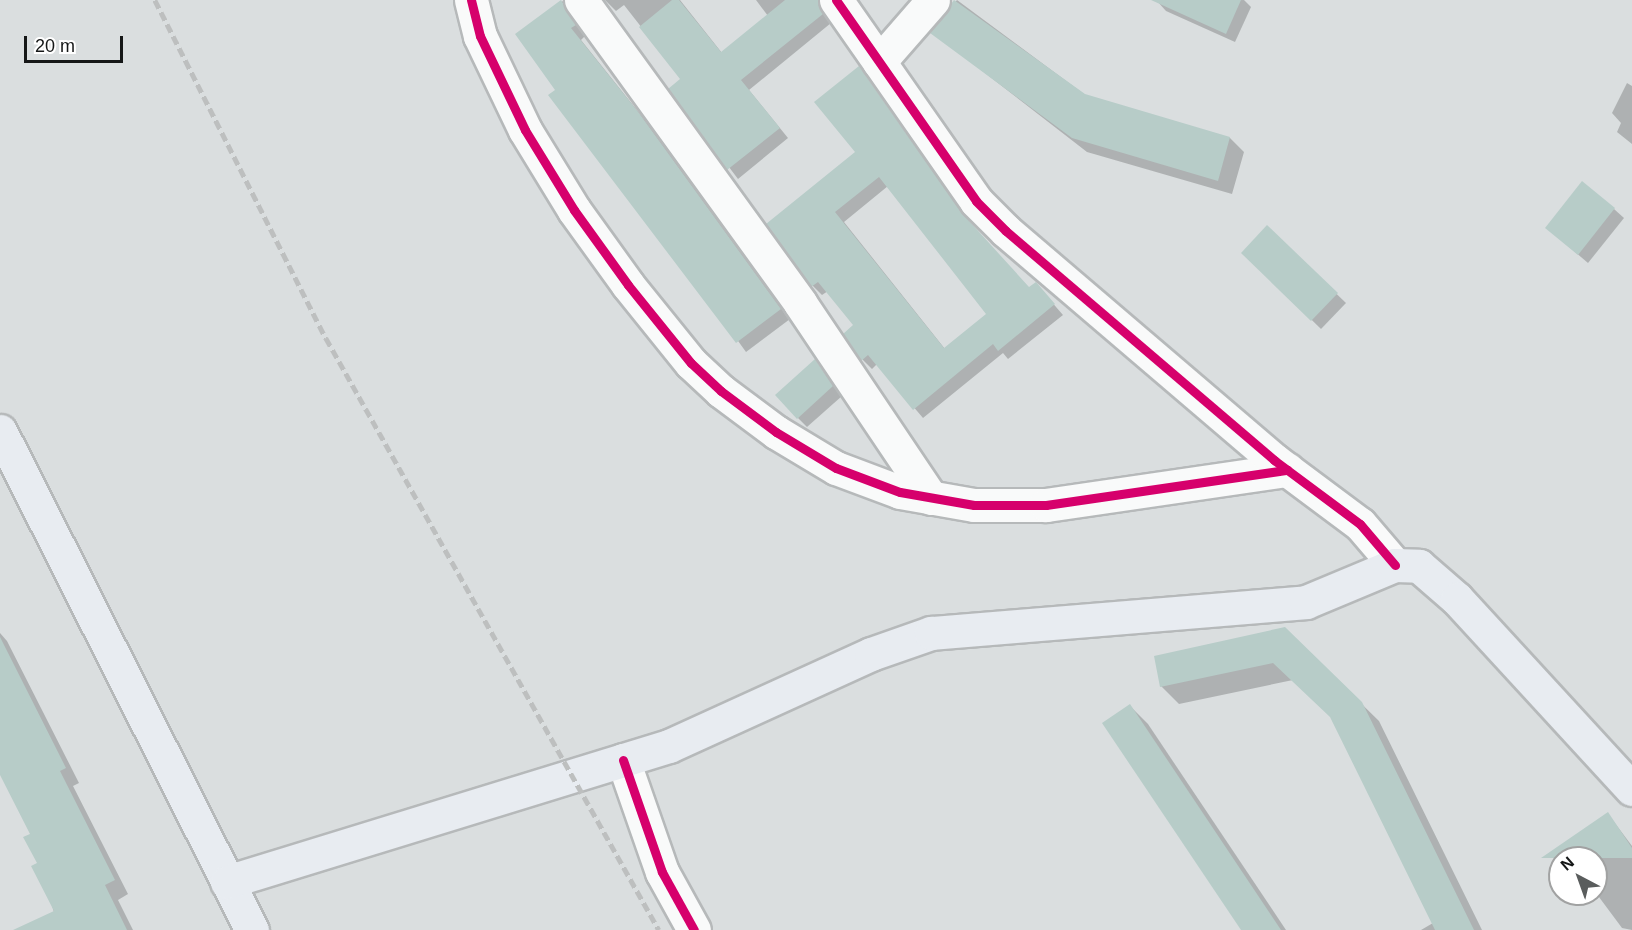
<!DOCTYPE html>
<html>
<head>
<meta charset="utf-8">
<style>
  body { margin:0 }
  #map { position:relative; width:1632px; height:930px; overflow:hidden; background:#dadedf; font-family:Arial,sans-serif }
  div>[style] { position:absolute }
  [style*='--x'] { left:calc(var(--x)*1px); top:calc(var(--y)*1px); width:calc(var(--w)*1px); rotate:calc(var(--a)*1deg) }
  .shadow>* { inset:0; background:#0003 }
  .building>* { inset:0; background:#b7ccc8 }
  .roads { filter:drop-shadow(2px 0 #b6b9ba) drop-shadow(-2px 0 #b6b9ba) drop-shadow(0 2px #b6b9ba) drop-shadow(0 -2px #b6b9ba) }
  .minor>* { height:33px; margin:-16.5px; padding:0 16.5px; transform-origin:16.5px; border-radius:16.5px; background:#f9fafa }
  .major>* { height:33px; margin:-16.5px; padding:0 16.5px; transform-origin:16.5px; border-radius:16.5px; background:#e8ecf1 }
  .rail>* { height:4.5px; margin-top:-2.25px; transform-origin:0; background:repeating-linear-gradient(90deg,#bdbfbf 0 9px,transparent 0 13.5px) }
  .cycleway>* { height:9px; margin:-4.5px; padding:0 4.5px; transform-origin:4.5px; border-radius:4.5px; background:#d6006c }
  span { translate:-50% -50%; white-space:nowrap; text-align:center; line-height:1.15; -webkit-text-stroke:4.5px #fff; paint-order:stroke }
  .north { position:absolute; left:1548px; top:846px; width:60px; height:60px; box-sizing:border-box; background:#fff; border:2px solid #a1a2a2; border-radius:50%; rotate:319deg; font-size:16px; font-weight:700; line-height:24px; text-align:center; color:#151717 }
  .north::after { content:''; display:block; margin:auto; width:21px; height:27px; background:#5a5d5d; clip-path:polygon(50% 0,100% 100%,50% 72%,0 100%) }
  .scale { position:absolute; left:24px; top:36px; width:99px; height:27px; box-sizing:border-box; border:3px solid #151717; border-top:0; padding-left:8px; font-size:18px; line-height:21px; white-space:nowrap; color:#151717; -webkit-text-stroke:4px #fff; paint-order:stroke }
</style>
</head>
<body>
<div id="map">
  <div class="shadow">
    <div style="clip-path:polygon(605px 0,680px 0,722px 53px,768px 16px,756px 0,826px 0,831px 23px,749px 90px,788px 138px,738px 179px,670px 89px,682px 79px,624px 5px,616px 11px)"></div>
    <div style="clip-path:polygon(957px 0,1085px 95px,1230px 138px,1244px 152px,1232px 194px,1087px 152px,932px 32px)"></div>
    <div style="clip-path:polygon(1244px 0,1251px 7px,1235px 42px,1166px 11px,1157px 1px)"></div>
    <div style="clip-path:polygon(563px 1px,585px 36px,581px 40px,648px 124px,790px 319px,746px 352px,517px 34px)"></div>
    <div style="clip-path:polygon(evenodd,859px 68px,970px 223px,1029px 289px,1036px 284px,1063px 315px,1008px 359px,1003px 353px,923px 418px,877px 364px,872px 369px,863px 360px,845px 334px,855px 325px,828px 291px,822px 295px,813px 286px,768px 224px,857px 152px,859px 68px,888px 186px,988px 314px,945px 349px,844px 222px,888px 186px)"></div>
    <div style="clip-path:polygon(1627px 83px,1632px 86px,1632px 144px,1617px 132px,1621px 123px,1612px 113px)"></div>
    <div style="clip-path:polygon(1614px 209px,1624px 218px,1588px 263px,1547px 228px)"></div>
    <div style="clip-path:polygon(1267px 227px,1346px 303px,1321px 329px,1243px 253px)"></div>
    <div style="clip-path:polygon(815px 361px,842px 396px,807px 427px,798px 418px)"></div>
    <div style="clip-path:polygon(1285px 629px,1379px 721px,1482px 930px,1421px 930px,1433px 923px,1332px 718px,1293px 680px,1179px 704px,1161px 686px)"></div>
    <div style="clip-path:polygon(0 633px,7px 641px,79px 783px,73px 786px,128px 894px,118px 900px,133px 930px,59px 930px,32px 835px,0 772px)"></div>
    <div style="clip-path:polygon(1130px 706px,1148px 724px,1286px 930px,1242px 930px)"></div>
    <div style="clip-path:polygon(1608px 814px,1632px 846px,1632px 930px,1622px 928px,1596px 893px,1596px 858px,1571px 858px)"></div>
  </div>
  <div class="building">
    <div style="clip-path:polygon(561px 0,576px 25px,571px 28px,639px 113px,781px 309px,736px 343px,548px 95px,555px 90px,515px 34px)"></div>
    <div style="clip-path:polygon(672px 0,679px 0,721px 52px,785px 0,818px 0,823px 14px,741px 80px,780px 128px,727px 170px,668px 89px,680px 79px,639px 27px)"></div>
    <div style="clip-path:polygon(954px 0,1085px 94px,1230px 137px,1218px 181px,1072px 138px,930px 33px)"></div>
    <div style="clip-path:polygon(1151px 0,1241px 0,1226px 34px)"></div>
    <div style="clip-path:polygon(evenodd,859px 66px,961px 212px,1029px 287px,1036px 282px,1055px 304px,998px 351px,993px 344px,913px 410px,868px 355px,861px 361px,843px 334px,853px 325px,818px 282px,811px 287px,766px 224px,855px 152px,814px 102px,859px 66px,879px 177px,986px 314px,944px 348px,835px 212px,879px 177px)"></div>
    <div style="clip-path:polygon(1582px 181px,1615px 208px,1578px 255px,1545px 228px)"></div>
    <div style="clip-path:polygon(1267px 225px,1338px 293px,1311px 321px,1241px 253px)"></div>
    <div style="clip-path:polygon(815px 359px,833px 386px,797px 419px,775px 395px)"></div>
    <div style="clip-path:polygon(1285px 627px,1362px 702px,1474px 930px,1435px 930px,1330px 717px,1273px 663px,1160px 687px,1154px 656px)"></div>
    <div style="clip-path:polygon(0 637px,66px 768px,60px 771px,115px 880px,105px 885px,127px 930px,13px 930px,54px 911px,31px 866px,37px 863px,23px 837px,30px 834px,0 775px)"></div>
    <div style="clip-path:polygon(1130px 704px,1281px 930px,1241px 930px,1102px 723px)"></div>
    <div style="clip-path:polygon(1608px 812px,1632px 848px,1632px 858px,1541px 858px)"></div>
  </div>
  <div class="roads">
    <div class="minor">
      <div style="--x:471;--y:0;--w:37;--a:76"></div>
      <div style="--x:480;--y:36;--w:104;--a:64.4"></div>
      <div style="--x:525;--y:130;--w:94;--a:58.5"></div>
      <div style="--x:574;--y:210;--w:92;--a:54.2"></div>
      <div style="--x:628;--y:285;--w:100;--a:51.1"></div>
      <div style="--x:691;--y:363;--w:41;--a:43"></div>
      <div style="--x:721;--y:391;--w:69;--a:36.7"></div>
      <div style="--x:776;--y:432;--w:70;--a:31"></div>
      <div style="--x:836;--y:468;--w:68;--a:20.6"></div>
      <div style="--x:900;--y:492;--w:75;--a:10"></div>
      <div style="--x:974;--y:505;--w:72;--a:0"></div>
      <div style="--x:1046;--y:505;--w:244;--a:-8.3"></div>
      <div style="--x:581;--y:0;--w:374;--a:54.1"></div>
      <div style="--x:800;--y:303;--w:235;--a:56.1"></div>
      <div style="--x:836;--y:0;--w:245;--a:55.1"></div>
      <div style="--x:976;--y:201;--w:42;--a:45"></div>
      <div style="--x:1006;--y:231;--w:353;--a:40.5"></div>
      <div style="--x:1274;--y:460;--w:107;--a:36.7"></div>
      <div style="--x:1360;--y:524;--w:54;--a:49.5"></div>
      <div style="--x:879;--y:62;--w:82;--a:-48.9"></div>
      <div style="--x:623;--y:760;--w:119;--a:70.8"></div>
      <div style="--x:662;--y:872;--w:66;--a:61.1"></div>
    </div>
    <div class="major">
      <div style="--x:0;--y:431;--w:559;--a:63.21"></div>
      <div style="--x:227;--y:882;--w:462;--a:-17.1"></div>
      <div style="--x:669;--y:746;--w:222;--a:-24.5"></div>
      <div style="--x:871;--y:654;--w:64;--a:-19.3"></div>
      <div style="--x:931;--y:633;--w:376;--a:-4.7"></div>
      <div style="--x:1306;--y:602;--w:96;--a:-22.6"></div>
      <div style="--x:1395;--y:565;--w:24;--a:2"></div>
      <div style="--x:1419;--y:566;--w:50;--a:41"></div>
      <div style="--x:1457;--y:599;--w:258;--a:47.4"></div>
    </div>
  </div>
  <div class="rail">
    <div style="--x:155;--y:0;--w:379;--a:63.2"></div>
    <div style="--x:326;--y:338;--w:679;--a:60.64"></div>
  </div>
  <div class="cycleway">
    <div style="--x:471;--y:0;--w:37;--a:76"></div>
    <div style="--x:480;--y:36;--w:104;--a:64.4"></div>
    <div style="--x:525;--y:130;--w:94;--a:58.5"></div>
    <div style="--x:574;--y:210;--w:92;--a:54.2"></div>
    <div style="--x:628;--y:285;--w:100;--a:51.1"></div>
    <div style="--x:691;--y:363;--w:41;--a:43"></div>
    <div style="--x:721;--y:391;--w:69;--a:36.7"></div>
    <div style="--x:776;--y:432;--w:70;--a:31"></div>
    <div style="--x:836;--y:468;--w:68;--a:20.6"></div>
    <div style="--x:900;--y:492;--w:75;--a:10"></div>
    <div style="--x:974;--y:505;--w:72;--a:0"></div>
    <div style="--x:1046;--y:505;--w:244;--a:-8.3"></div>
    <div style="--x:836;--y:0;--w:245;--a:55.1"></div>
    <div style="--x:976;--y:201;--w:42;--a:45"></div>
    <div style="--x:1006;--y:231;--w:353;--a:40.5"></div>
    <div style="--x:1274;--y:460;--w:107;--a:36.7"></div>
    <div style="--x:1360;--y:524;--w:54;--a:49.5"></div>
    <div style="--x:623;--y:760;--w:119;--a:70.8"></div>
    <div style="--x:662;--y:872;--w:66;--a:61.1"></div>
  </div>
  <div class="north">N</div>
  <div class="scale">20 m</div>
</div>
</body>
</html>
